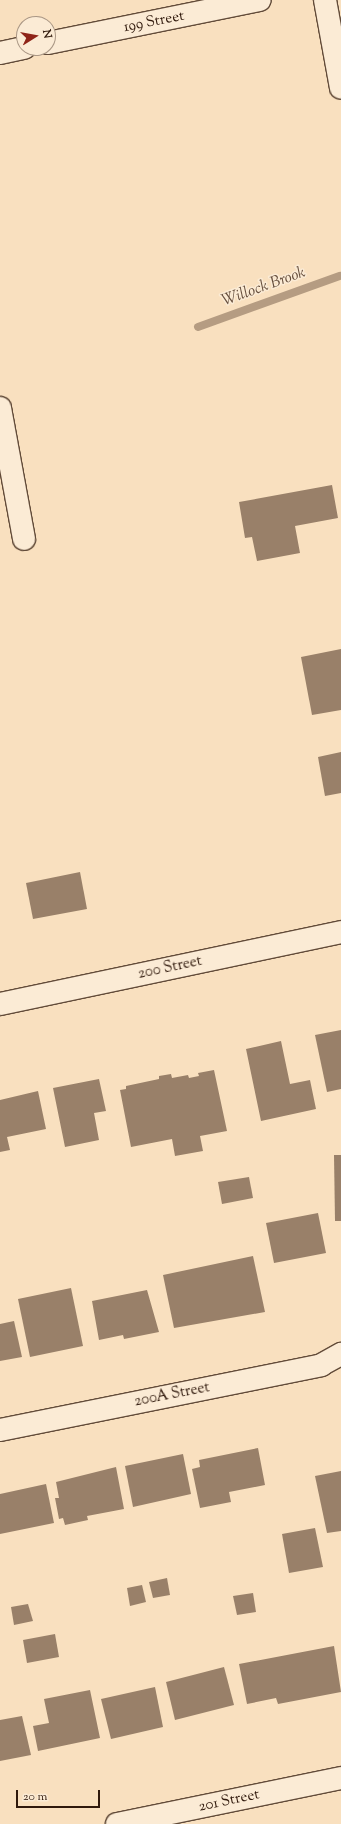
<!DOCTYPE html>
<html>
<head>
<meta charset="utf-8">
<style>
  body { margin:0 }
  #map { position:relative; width:341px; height:1824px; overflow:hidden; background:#f9e0bf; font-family:"Sorts Mill Goudy",serif }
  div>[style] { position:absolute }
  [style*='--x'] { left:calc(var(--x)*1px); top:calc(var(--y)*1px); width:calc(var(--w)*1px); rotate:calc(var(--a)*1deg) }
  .stream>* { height:8px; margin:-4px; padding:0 4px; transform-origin:4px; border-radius:4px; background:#b59c82 }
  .building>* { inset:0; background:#998069 }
  .roads { filter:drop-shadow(1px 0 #624b39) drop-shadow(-1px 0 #624b39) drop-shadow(0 1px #624b39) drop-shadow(0 -1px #624b39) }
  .minor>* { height:22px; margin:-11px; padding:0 11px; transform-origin:11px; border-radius:11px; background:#fbebd5 }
  .tertiary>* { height:22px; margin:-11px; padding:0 11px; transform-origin:11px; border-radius:11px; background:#fbebd5 }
  .secondary>* { height:22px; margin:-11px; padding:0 11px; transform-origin:11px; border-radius:11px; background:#fbebd5 }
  span { translate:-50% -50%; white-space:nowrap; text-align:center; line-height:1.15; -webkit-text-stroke:3px #fbebd5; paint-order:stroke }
  .street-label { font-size:15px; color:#30190c }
  .water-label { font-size:16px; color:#654d3b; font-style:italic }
  .north { position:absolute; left:16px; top:16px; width:40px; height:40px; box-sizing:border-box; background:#fbebd5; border:1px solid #aa9785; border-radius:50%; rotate:79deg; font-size:11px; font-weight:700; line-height:16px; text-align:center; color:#30190c }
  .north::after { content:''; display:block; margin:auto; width:14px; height:18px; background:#8f2418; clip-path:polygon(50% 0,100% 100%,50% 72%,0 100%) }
  .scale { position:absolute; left:16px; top:1790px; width:84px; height:18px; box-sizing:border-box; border:2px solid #30190c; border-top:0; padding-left:5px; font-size:12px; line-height:14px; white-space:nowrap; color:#30190c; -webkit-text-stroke:3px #fbebd5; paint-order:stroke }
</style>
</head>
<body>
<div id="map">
  <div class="stream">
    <div style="--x:198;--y:327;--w:151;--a:-19.8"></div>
  </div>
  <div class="building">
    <div style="clip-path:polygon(332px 485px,338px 518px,295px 526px,300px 553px,257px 561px,252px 537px,245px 538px,239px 502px)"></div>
    <div style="clip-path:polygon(341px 649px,341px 710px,312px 715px,301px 657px)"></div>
    <div style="clip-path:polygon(341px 752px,341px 793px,325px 796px,318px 757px)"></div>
    <div style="clip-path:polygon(80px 872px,87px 909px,33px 919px,26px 883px)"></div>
    <div style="clip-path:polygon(341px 1030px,341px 1089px,327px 1092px,315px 1035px)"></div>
    <div style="clip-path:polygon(281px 1041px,290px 1084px,310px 1080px,316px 1109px,261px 1121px,246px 1049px)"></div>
    <div style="clip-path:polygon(214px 1070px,227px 1131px,200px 1136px,203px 1151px,175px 1156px,172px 1139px,131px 1147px,120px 1090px,126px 1089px,126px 1086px,159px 1079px,159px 1076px,171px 1074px,172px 1078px,188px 1075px,189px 1078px,199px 1076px,198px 1073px)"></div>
    <div style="clip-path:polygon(99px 1079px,106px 1111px,94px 1113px,99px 1140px,65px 1147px,53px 1088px)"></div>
    <div style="clip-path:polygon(38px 1091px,46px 1129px,7px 1137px,10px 1150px,0 1152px,0 1100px)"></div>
    <div style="clip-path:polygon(334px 1155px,341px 1155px,341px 1221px,335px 1221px)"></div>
    <div style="clip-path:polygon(249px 1177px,253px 1198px,222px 1204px,218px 1182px)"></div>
    <div style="clip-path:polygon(318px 1213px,326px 1253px,274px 1263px,266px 1223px)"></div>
    <div style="clip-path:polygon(253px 1256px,265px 1312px,174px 1328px,163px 1275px)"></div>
    <div style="clip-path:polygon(71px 1288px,83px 1346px,30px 1357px,18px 1299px)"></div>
    <div style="clip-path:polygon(147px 1290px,159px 1332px,124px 1339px,123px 1335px,99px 1340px,92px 1301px)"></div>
    <div style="clip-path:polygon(14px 1321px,22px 1357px,0 1361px,0 1324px)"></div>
    <div style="clip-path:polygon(258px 1448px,265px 1485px,229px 1492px,231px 1502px,200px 1508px,192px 1469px,200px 1467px,199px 1460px)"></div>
    <div style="clip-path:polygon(183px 1454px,191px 1494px,133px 1507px,125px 1466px)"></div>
    <div style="clip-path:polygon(116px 1467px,124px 1509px,87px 1516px,88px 1520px,65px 1525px,63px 1518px,59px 1519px,55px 1498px,59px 1498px,56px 1482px)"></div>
    <div style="clip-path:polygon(341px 1471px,341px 1531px,327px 1533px,315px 1476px)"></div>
    <div style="clip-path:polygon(46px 1484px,54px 1523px,0 1534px,0 1494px)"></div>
    <div style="clip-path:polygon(315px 1528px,323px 1567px,289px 1573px,282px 1534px)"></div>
    <div style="clip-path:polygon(167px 1578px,170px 1595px,153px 1598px,149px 1582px)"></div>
    <div style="clip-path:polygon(142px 1585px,146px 1602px,130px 1606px,127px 1588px)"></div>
    <div style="clip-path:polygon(253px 1593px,256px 1612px,237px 1615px,233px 1596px)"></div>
    <div style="clip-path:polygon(28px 1604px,33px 1621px,14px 1625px,11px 1607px)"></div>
    <div style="clip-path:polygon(55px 1634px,59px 1657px,27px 1663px,23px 1640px)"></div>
    <div style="clip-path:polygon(334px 1646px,341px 1692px,278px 1704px,276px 1698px,247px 1704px,239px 1664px)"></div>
    <div style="clip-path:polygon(224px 1667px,234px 1705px,175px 1720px,166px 1682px)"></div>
    <div style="clip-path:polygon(155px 1687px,163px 1727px,111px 1739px,101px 1699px)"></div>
    <div style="clip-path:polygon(90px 1690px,100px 1738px,38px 1751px,33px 1726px,49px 1723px,44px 1699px)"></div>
    <div style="clip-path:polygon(22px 1716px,31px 1755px,0 1761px,0 1720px)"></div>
  </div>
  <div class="roads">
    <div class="minor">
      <div style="--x:48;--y:43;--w:216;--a:-11.5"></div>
      <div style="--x:0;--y:53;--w:25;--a:-12"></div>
      <div style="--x:0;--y:408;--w:133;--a:79.6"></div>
      <div style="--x:0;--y:1430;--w:328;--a:-11.4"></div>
      <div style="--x:321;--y:1365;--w:23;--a:-29"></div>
      <div style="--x:117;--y:1824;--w:229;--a:-11.6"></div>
    </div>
    <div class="tertiary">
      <div style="--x:325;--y:0;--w:89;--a:79.7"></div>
    </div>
    <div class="secondary">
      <div style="--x:0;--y:1004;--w:349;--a:-11.9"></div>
    </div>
  </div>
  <div class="street-label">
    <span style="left:154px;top:22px;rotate:-11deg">199 Street</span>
    <span style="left:170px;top:968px;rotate:-12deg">200 Street</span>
    <span style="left:172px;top:1395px;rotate:-11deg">200A Street</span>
    <span style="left:229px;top:1801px;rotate:-12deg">201 Street</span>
  </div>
  <div class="water-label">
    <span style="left:264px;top:288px;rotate:-20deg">Willock Brook</span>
  </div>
  <div class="north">N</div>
  <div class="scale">20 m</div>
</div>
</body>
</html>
